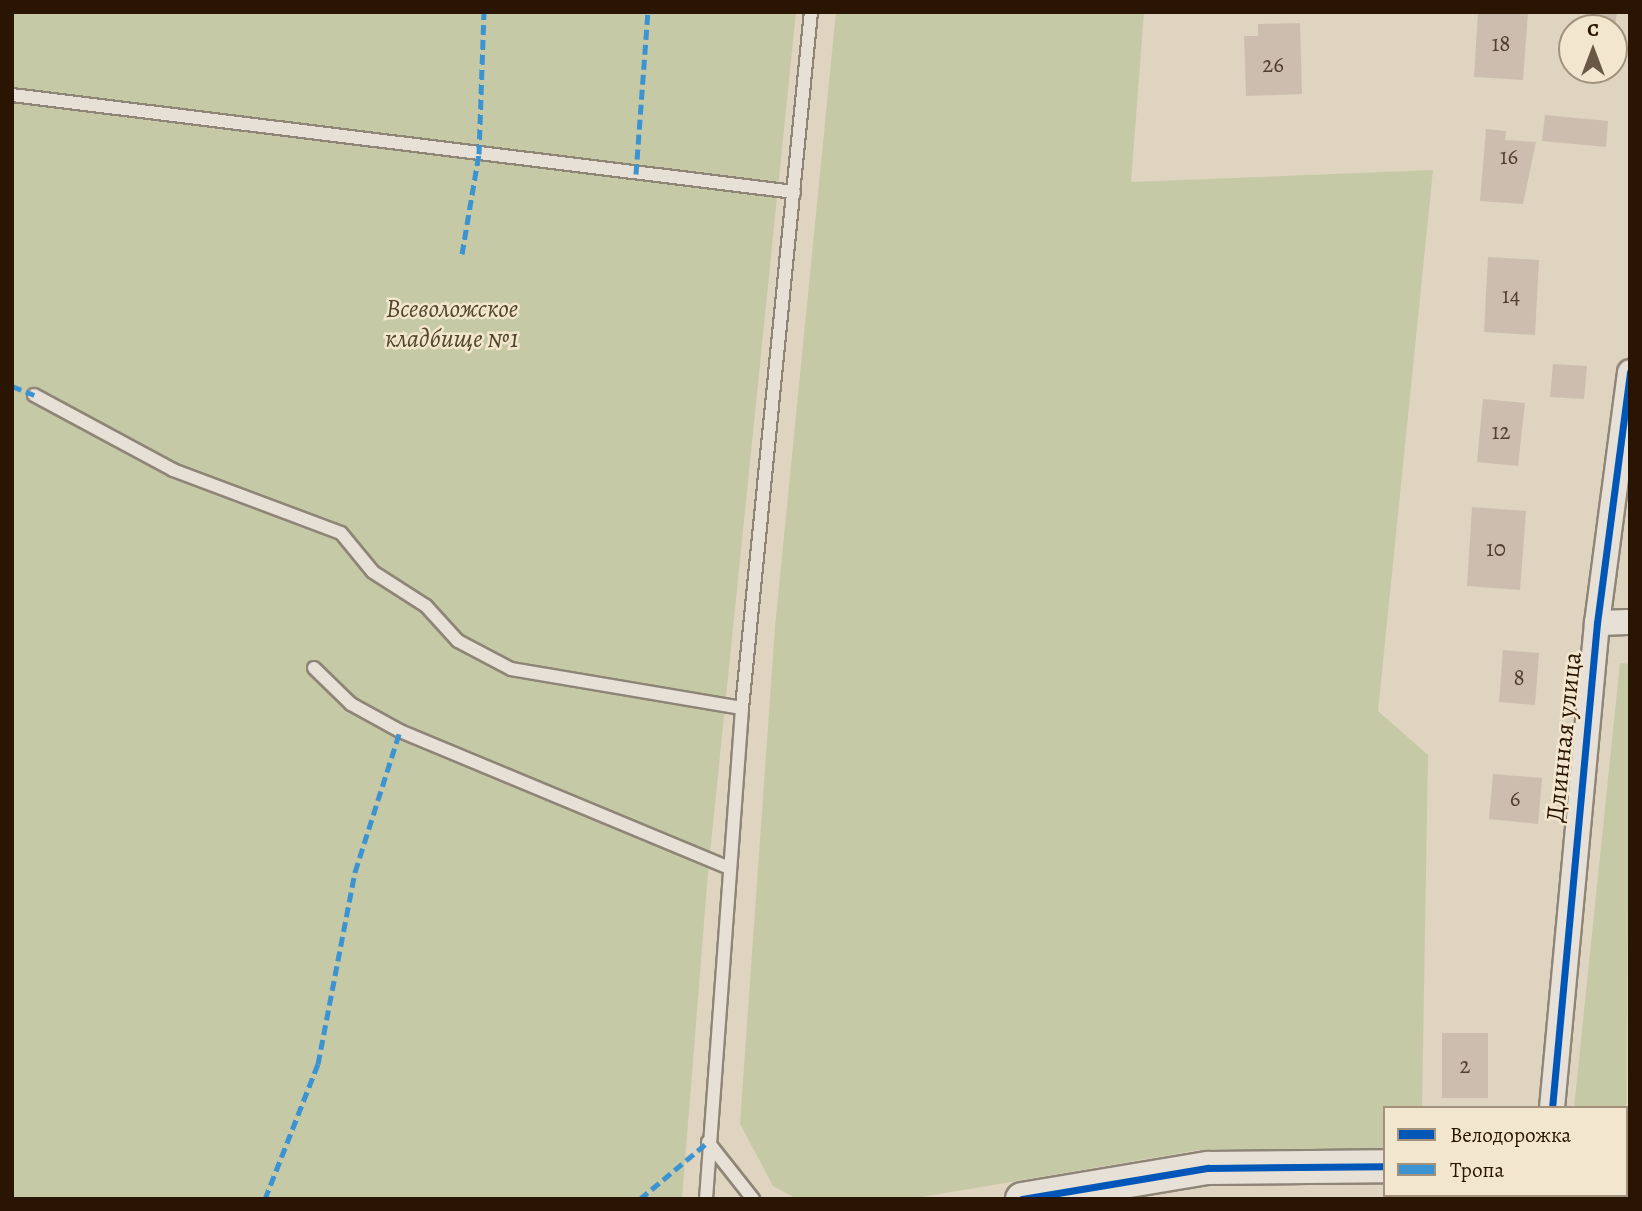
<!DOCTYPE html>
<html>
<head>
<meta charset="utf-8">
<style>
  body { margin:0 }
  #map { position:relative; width:1642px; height:1211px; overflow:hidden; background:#dfd4c0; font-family:Alegreya,serif }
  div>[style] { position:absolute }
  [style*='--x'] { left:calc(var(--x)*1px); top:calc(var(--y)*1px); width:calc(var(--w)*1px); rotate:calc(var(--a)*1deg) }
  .green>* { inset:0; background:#c6c9a6 }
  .building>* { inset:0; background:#cdbdae }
  .roads { filter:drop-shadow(2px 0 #8e8577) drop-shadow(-2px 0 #8e8577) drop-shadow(0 2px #8e8577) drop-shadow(0 -2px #8e8577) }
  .service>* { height:12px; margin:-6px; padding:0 6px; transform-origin:6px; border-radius:6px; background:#e6e0d6 }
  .minor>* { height:24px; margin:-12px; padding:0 12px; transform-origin:12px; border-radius:12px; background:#e6e0d6 }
  .tertiary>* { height:32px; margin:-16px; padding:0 16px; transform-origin:16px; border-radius:16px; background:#e6e0d6 }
  .quiet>* { height:5px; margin-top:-2.5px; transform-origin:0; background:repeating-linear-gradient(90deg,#3c93d1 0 10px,transparent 0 15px) }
  .cycleway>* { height:7px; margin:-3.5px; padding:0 3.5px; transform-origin:3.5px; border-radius:3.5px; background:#0057b8 }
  span { translate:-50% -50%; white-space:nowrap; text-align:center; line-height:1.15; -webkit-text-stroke:5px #f3e6ce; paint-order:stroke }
  .number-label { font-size:23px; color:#523f2d }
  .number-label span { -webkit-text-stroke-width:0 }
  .park-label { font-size:26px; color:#52482d; font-style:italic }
  .street-label { font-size:26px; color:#291502 }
  .frame { position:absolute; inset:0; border:14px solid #291502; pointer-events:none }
  .legend { position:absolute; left:1383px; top:1106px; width:245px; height:91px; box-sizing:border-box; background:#f3e6ce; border:2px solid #a2927c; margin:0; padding:9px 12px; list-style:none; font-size:21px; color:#291502 }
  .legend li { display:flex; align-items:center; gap:14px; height:35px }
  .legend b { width:35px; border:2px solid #a2927c }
  .north { position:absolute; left:1558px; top:14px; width:70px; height:70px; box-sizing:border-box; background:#f3e6ce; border:2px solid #a2927c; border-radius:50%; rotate:0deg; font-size:19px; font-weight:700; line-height:28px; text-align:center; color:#291502 }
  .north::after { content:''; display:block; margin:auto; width:24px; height:32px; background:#695844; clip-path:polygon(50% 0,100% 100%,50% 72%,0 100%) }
</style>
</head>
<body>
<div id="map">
  <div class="green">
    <div style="clip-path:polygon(12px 12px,796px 12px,708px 873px,682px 1199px,12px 1199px)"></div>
    <div style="clip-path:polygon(836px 12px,1144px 12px,1131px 182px,1433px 170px,1378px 711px,1428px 755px,1422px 1108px,1385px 1108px,1385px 1148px,1199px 1150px,910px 1199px,797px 1199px,773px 1186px,740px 1124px,775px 627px)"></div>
    <div style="clip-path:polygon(1620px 663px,1630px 664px,1626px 1139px,1626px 1108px,1574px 1108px)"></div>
  </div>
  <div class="building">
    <div style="clip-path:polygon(1478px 12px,1528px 12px,1523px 80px,1474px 77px)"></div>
    <div style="clip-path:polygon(1585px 12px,1617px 12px,1615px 28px,1584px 25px)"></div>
    <div style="clip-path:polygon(1300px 23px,1302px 94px,1246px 96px,1244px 36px,1258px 36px,1258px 24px)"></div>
    <div style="clip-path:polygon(1545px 115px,1608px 121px,1606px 147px,1542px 141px)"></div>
    <div style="clip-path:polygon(1486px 129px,1506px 131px,1505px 140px,1536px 142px,1523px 204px,1480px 201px)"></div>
    <div style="clip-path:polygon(1488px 257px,1539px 260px,1535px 335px,1484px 332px)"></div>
    <div style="clip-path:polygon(1553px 364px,1587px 366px,1584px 399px,1550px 397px)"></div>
    <div style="clip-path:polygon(1483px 399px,1525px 403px,1518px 466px,1477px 462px)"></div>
    <div style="clip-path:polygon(1472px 507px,1526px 511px,1520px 590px,1467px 586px)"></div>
    <div style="clip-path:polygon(1503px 650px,1539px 653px,1535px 705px,1499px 702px)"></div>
    <div style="clip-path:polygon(1493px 774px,1542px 778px,1538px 824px,1489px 819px)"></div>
    <div style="clip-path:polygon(1442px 1033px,1488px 1033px,1488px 1098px,1442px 1098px)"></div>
  </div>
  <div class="roads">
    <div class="service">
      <div style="--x:12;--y:95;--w:788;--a:7.07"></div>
      <div style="--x:34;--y:395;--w:158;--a:28.3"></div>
      <div style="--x:173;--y:470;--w:179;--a:20.6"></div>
      <div style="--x:341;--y:533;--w:50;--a:50.6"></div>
      <div style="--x:373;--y:572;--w:63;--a:32.7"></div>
      <div style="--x:426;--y:606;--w:47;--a:47.6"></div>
      <div style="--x:458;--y:641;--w:60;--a:27.8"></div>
      <div style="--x:511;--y:669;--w:234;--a:9.6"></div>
      <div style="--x:314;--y:668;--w:52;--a:44.2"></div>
      <div style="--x:351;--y:704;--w:56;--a:28.9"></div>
      <div style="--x:400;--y:731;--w:356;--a:22.6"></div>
      <div style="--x:708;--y:1142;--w:73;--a:51.7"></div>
      <div style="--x:706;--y:1199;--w:492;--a:-85.8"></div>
      <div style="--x:742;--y:708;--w:699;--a:-84.34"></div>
    </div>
    <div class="minor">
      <div style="--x:1597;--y:623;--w:33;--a:-2"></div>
      <div style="--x:1552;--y:1108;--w:487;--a:-84.7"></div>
      <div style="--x:1597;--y:623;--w:253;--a:-82.5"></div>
    </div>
    <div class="tertiary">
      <div style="--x:1626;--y:1166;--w:4;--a:0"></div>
      <div style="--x:1022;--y:1199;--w:189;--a:-9.5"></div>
      <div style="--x:1208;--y:1168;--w:177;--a:-0.6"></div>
    </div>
  </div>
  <div class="quiet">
    <div style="--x:636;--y:174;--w:162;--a:-85.8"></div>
    <div style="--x:462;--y:254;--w:101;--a:-80.4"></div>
    <div style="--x:479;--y:154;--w:142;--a:-88"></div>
    <div style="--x:12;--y:386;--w:24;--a:22"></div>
    <div style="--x:265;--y:1199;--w:145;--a:-68.6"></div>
    <div style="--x:318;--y:1064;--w:196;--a:-79.1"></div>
    <div style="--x:355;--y:872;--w:148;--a:-72.3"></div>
    <div style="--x:640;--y:1199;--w:89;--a:-40"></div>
  </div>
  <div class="cycleway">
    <div style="--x:1552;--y:1108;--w:487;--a:-84.7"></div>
    <div style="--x:1597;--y:623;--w:253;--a:-82.5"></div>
    <div style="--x:1022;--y:1199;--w:189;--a:-9.5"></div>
    <div style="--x:1208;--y:1168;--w:177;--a:-0.6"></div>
  </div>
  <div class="number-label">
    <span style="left:1501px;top:44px">18</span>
    <span style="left:1273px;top:65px">26</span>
    <span style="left:1509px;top:157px">16</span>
    <span style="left:1511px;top:296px">14</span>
    <span style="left:1501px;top:432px">12</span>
    <span style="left:1496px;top:549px">10</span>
    <span style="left:1519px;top:678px">8</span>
    <span style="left:1515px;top:799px">6</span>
    <span style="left:1465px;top:1066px">2</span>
  </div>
  <div class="park-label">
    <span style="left:452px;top:324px">Всеволожское<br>кладбище №1</span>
  </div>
  <div class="street-label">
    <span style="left:1564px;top:737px;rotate:-84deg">Длинная улица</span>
  </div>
  <div class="frame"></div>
  <ul class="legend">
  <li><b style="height:9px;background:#0057b8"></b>Велодорожка</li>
  <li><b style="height:9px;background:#3c93d1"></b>Тропа</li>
  </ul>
  <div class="north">С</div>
</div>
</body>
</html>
